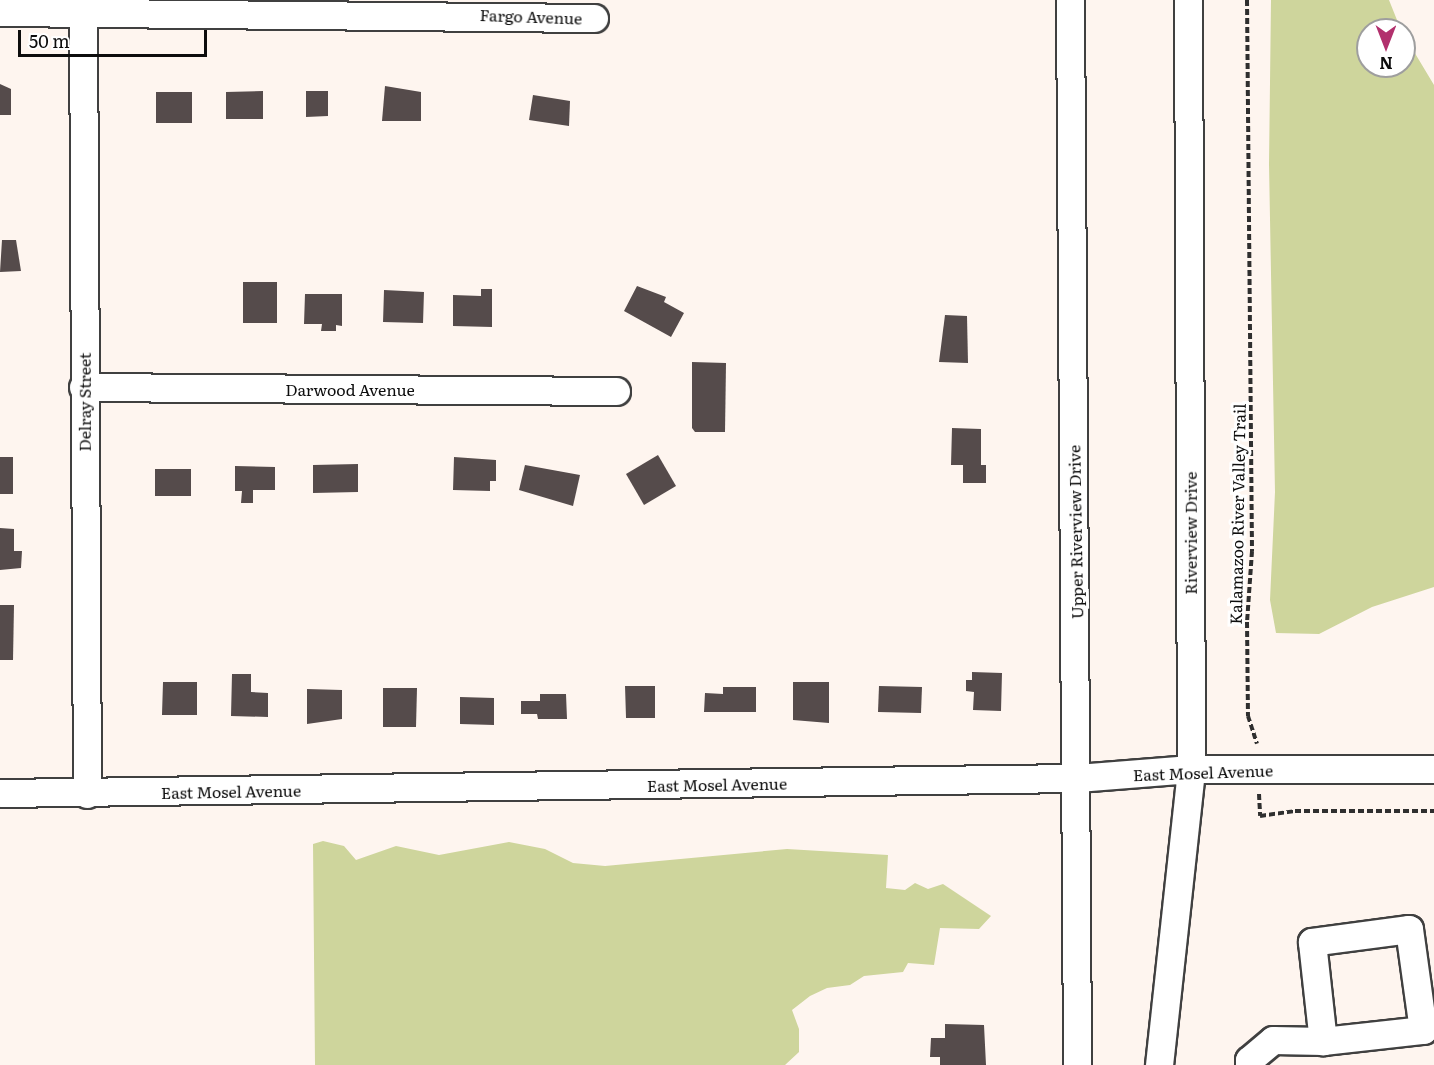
<!DOCTYPE html>
<html>
<head>
<meta charset="utf-8">
<style>
  body { margin:0 }
  #map { position:relative; width:1434px; height:1065px; overflow:hidden; background:#fef5ef; font-family:Literata,serif }
  div>[style] { position:absolute }
  [style*='--x'] { left:calc(var(--x)*1px); top:calc(var(--y)*1px); width:calc(var(--w)*1px); rotate:calc(var(--a)*1deg) }
  .forest>* { inset:0; background:#ced59c }
  .building>* { inset:0; background:#554b4b }
  .path>* { height:4px; margin-top:-2px; transform-origin:0; background:repeating-linear-gradient(90deg,#2f2f2f 0 6px,transparent 0 9px) }
  .roads { filter:drop-shadow(2px 0 #404040) drop-shadow(-2px 0 #404040) drop-shadow(0 2px #404040) drop-shadow(0 -2px #404040) }
  .minor>* { height:27px; margin:-13.5px; padding:0 13.5px; transform-origin:13.5px; border-radius:13.5px; background:#fff }
  span { translate:-50% -50%; white-space:nowrap; text-align:center; line-height:1.15; -webkit-text-stroke:6px #fff; paint-order:stroke }
  .street-label { font-size:16px; color:#0d0d0d }
  .north { position:absolute; left:1356px; top:18px; width:60px; height:60px; box-sizing:border-box; background:#fff; border:2px solid #9e9e9e; border-radius:50%; rotate:180deg; font-size:16px; font-weight:700; line-height:24px; text-align:center; color:#0d0d0d }
  .north::after { content:''; display:block; margin:auto; width:21px; height:27px; background:#b2306d; clip-path:polygon(50% 0,100% 100%,50% 72%,0 100%) }
  .scale { position:absolute; left:18px; top:30px; width:189px; height:27px; box-sizing:border-box; border:3px solid #0d0d0d; border-top:0; padding-left:8px; font-size:18px; line-height:21px; white-space:nowrap; color:#0d0d0d; -webkit-text-stroke:4px #fff; paint-order:stroke }
</style>
</head>
<body>
<div id="map">
  <div class="forest">
    <div style="clip-path:polygon(1271px 0,1389px 0,1401px 30px,1368px 30px,1368px 66px,1404px 66px,1404px 35px,1434px 85px,1434px 587px,1372px 607px,1319px 634px,1276px 633px,1270px 600px,1275px 492px,1269px 164px)"></div>
    <div style="clip-path:polygon(323px 841px,344px 846px,356px 860px,396px 846px,439px 855px,509px 842px,545px 849px,573px 863px,605px 866px,787px 849px,888px 855px,886px 888px,905px 890px,915px 883px,928px 889px,943px 884px,991px 916px,979px 929px,940px 928px,934px 965px,908px 963px,903px 972px,864px 976px,850px 985px,827px 988px,810px 996px,792px 1010px,799px 1029px,799px 1052px,785px 1065px,315px 1065px,313px 844px)"></div>
  </div>
  <div class="building">
    <div style="clip-path:polygon(0 84px,11px 89px,11px 115px,0 115px)"></div>
    <div style="clip-path:polygon(385px 86px,421px 92px,421px 121px,382px 121px)"></div>
    <div style="clip-path:polygon(263px 91px,263px 119px,226px 119px,226px 92px)"></div>
    <div style="clip-path:polygon(306px 91px,328px 91px,328px 116px,306px 117px)"></div>
    <div style="clip-path:polygon(156px 92px,192px 92px,192px 123px,156px 123px)"></div>
    <div style="clip-path:polygon(533px 95px,570px 101px,569px 126px,529px 120px)"></div>
    <div style="clip-path:polygon(2px 240px,16px 240px,21px 271px,0 272px)"></div>
    <div style="clip-path:polygon(243px 282px,277px 282px,277px 323px,243px 323px)"></div>
    <div style="clip-path:polygon(637px 286px,666px 297px,664px 302px,684px 313px,671px 337px,624px 311px)"></div>
    <div style="clip-path:polygon(481px 289px,492px 289px,492px 327px,453px 326px,453px 295px,481px 296px)"></div>
    <div style="clip-path:polygon(384px 290px,424px 292px,423px 323px,383px 322px)"></div>
    <div style="clip-path:polygon(305px 294px,342px 294px,342px 326px,336px 325px,336px 331px,321px 331px,322px 324px,304px 324px)"></div>
    <div style="clip-path:polygon(945px 315px,967px 316px,968px 363px,939px 362px)"></div>
    <div style="clip-path:polygon(692px 362px,726px 363px,725px 432px,695px 432px,692px 428px)"></div>
    <div style="clip-path:polygon(952px 428px,981px 429px,981px 465px,986px 465px,986px 483px,963px 483px,963px 465px,951px 465px)"></div>
    <div style="clip-path:polygon(658px 455px,676px 486px,644px 505px,626px 474px)"></div>
    <div style="clip-path:polygon(0 457px,13px 457px,13px 494px,0 494px)"></div>
    <div style="clip-path:polygon(454px 457px,496px 460px,496px 481px,490px 481px,490px 491px,453px 490px)"></div>
    <div style="clip-path:polygon(358px 464px,358px 492px,313px 493px,313px 465px)"></div>
    <div style="clip-path:polygon(525px 465px,580px 475px,573px 506px,519px 490px)"></div>
    <div style="clip-path:polygon(235px 466px,275px 467px,275px 490px,253px 490px,253px 503px,241px 503px,242px 491px,235px 491px)"></div>
    <div style="clip-path:polygon(155px 469px,191px 469px,191px 496px,155px 496px)"></div>
    <div style="clip-path:polygon(0 528px,14px 529px,14px 551px,22px 551px,21px 568px,0 570px)"></div>
    <div style="clip-path:polygon(0 605px,14px 605px,13px 660px,0 660px)"></div>
    <div style="clip-path:polygon(972px 672px,1002px 673px,1001px 711px,973px 710px,974px 692px,966px 691px,966px 680px,972px 680px)"></div>
    <div style="clip-path:polygon(232px 674px,251px 674px,251px 692px,268px 693px,268px 717px,231px 716px)"></div>
    <div style="clip-path:polygon(163px 682px,197px 682px,197px 715px,162px 715px)"></div>
    <div style="clip-path:polygon(793px 682px,829px 682px,829px 723px,793px 720px)"></div>
    <div style="clip-path:polygon(625px 686px,655px 686px,655px 718px,626px 718px)"></div>
    <div style="clip-path:polygon(879px 686px,922px 687px,921px 713px,878px 712px)"></div>
    <div style="clip-path:polygon(723px 687px,756px 687px,756px 712px,704px 712px,705px 693px,723px 694px)"></div>
    <div style="clip-path:polygon(383px 688px,417px 688px,416px 727px,383px 727px)"></div>
    <div style="clip-path:polygon(307px 689px,342px 690px,342px 719px,307px 724px)"></div>
    <div style="clip-path:polygon(540px 694px,566px 694px,567px 719px,538px 719px,537px 714px,521px 714px,521px 701px,540px 701px)"></div>
    <div style="clip-path:polygon(460px 697px,494px 698px,494px 725px,460px 724px)"></div>
    <div style="clip-path:polygon(945px 1024px,984px 1025px,986px 1065px,940px 1065px,940px 1057px,930px 1057px,931px 1038px,945px 1038px)"></div>
  </div>
  <div class="path">
    <div style="--x:1247;--y:0;--w:551;--a:89.48"></div>
    <div style="--x:1252;--y:551;--w:71;--a:94"></div>
    <div style="--x:1247;--y:622;--w:94;--a:89.4"></div>
    <div style="--x:1248;--y:716;--w:29;--a:72"></div>
    <div style="--x:1259;--y:794;--w:22;--a:87"></div>
    <div style="--x:1260;--y:816;--w:35;--a:-8"></div>
    <div style="--x:1295;--y:811;--w:139;--a:0"></div>
  </div>
  <div class="roads">
    <div class="minor">
      <div style="--x:1070;--y:0;--w:1065;--a:89.62"></div>
      <div style="--x:83;--y:11;--w:783;--a:89.71"></div>
      <div style="--x:0;--y:12;--w:594;--a:0.58"></div>
      <div style="--x:83;--y:387;--w:533;--a:0.43"></div>
      <div style="--x:0;--y:793;--w:1077;--a:-0.8"></div>
      <div style="--x:1077;--y:778;--w:114;--a:-4.5"></div>
      <div style="--x:1191;--y:769;--w:243;--a:0"></div>
      <div style="--x:1159;--y:1065;--w:298;--a:-83.8"></div>
      <div style="--x:1191;--y:769;--w:769;--a:-90.22"></div>
      <div style="--x:1249;--y:1065;--w:5;--a:-90"></div>
      <div style="--x:1249;--y:1060;--w:31;--a:-40"></div>
      <div style="--x:1273;--y:1040;--w:50;--a:1.1"></div>
      <div style="--x:1323;--y:1041;--w:101;--a:-6.3"></div>
      <div style="--x:1423;--y:1030;--w:102;--a:-97.9"></div>
      <div style="--x:1409;--y:929;--w:98;--a:172.4"></div>
      <div style="--x:1312;--y:942;--w:100;--a:83.7"></div>
    </div>
  </div>
  <div class="street-label">
    <span style="left:531px;top:16px;rotate:2deg">Fargo Avenue</span>
    <span style="left:350px;top:389px">Darwood Avenue</span>
    <span style="left:84px;top:402px;rotate:-90deg">Delray Street</span>
    <span style="left:1237px;top:514px;rotate:-89deg">Kalamazoo River Valley Trail</span>
    <span style="left:1075px;top:532px;rotate:-91deg">Upper Riverview Drive</span>
    <span style="left:1190px;top:533px;rotate:-90deg">Riverview Drive</span>
    <span style="left:1203px;top:772px;rotate:-2deg">East Mosel Avenue</span>
    <span style="left:717px;top:784px;rotate:-1deg">East Mosel Avenue</span>
    <span style="left:231px;top:791px;rotate:-1deg">East Mosel Avenue</span>
  </div>
  <div class="north">N</div>
  <div class="scale">50 m</div>
</div>
</body>
</html>
